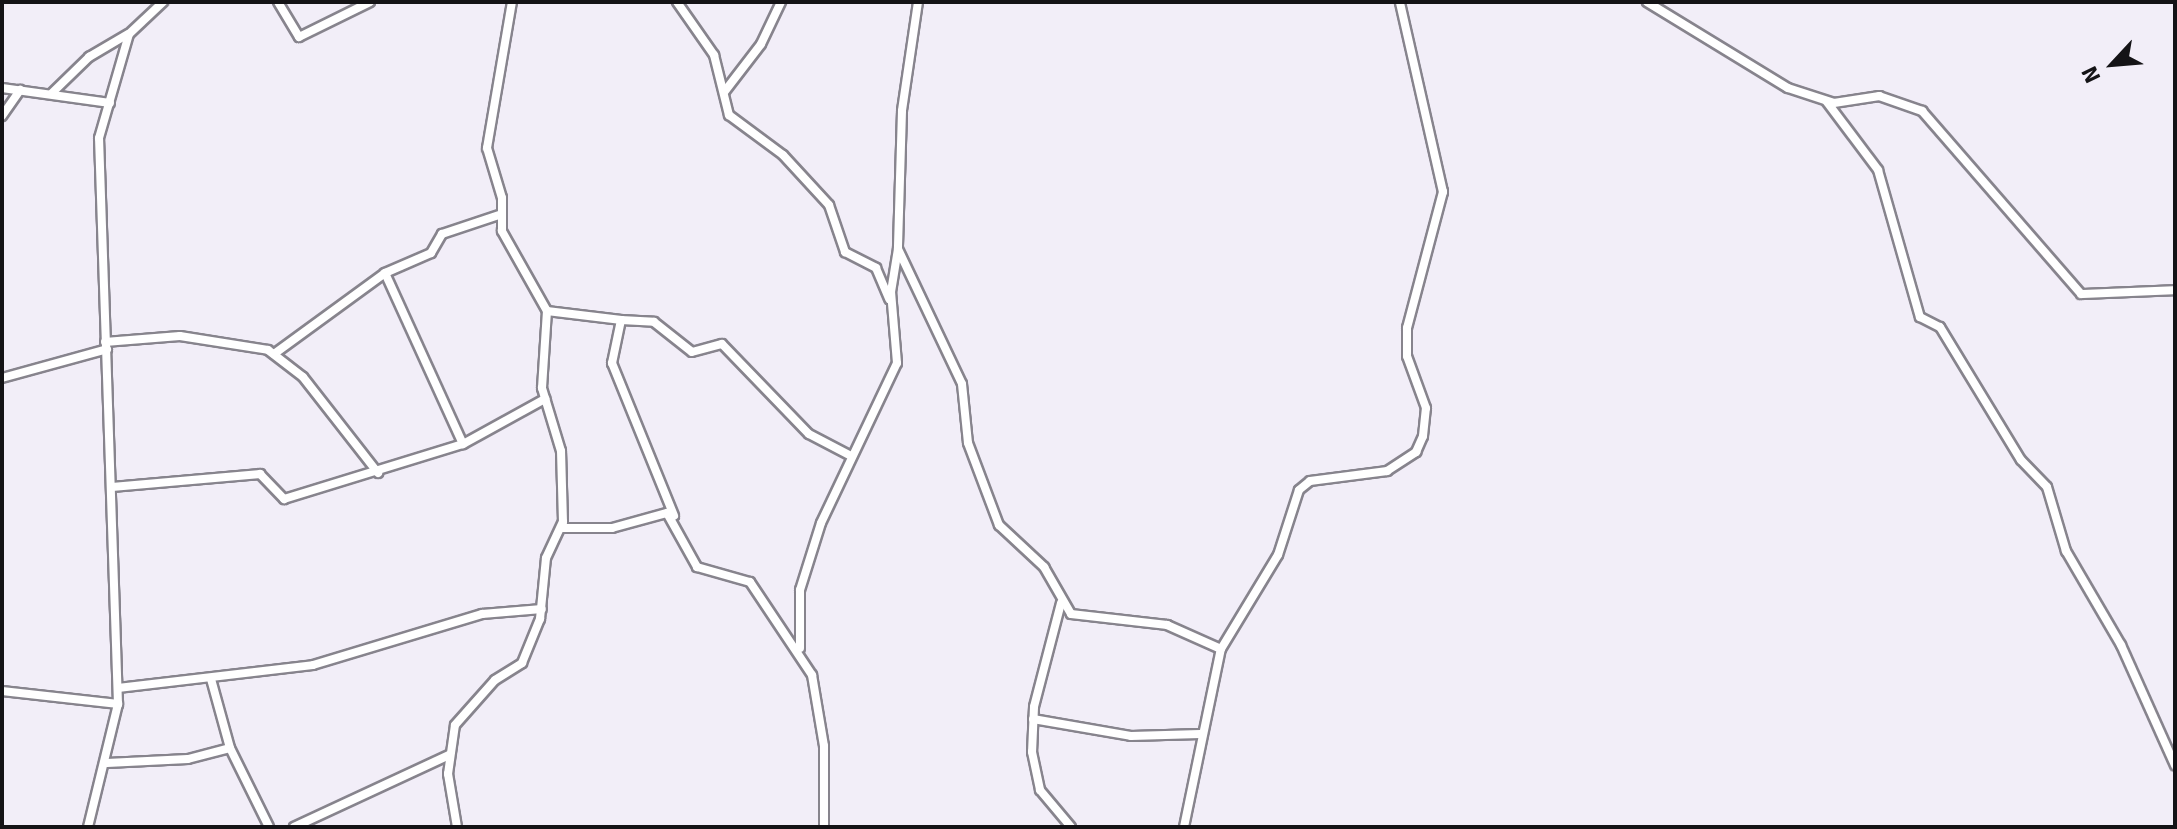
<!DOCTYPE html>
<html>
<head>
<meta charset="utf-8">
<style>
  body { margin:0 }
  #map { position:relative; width:2177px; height:829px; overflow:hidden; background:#f2eef8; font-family:Signika,sans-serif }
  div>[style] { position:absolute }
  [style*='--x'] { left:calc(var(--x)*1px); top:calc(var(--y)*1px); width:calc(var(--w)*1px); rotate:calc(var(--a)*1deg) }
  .roads { filter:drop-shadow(2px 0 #87848d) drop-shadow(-2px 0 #87848d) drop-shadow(0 2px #87848d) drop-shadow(0 -2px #87848d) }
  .street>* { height:8px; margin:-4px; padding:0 4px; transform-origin:4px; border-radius:4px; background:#fff }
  span { translate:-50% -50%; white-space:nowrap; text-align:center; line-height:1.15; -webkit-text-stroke:6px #f2eef8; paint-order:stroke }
  .frame { position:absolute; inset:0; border:4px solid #141316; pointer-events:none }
  .north { position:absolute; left:2073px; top:24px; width:80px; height:80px; -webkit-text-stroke:6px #f2eef8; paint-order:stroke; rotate:244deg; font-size:22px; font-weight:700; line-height:32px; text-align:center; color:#141316 }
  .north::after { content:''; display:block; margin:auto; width:28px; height:36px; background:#141316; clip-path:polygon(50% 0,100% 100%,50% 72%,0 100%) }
</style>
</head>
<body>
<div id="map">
  <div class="roads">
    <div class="street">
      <div style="--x:278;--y:2;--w:41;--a:59"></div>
      <div style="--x:299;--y:37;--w:79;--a:-26.2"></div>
      <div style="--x:677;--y:2;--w:65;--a:55.1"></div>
      <div style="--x:714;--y:55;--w:62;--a:76"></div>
      <div style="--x:729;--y:115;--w:67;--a:36.5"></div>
      <div style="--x:783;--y:155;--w:68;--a:47.4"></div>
      <div style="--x:829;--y:205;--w:50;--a:71.2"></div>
      <div style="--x:845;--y:252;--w:35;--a:27"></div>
      <div style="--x:876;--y:268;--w:34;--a:67"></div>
      <div style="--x:918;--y:2;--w:110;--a:98.4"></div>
      <div style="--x:902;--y:111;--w:138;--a:91.7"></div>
      <div style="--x:898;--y:249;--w:149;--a:64.6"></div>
      <div style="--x:962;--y:384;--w:59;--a:84.2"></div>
      <div style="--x:968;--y:443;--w:88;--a:69.3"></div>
      <div style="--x:999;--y:525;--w:62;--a:43"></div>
      <div style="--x:1044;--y:567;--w:54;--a:60.1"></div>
      <div style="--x:1071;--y:614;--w:97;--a:6.5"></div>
      <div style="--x:1167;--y:625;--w:59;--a:24"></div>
      <div style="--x:1647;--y:2;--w:165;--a:31.4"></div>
      <div style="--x:1788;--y:88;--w:48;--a:18.1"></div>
      <div style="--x:1834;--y:103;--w:46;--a:-8.8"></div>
      <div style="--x:1879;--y:96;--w:46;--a:19.2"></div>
      <div style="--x:1922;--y:111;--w:242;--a:49"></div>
      <div style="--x:2081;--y:294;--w:94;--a:-2.4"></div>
      <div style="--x:2;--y:88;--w:109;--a:7.9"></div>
      <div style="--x:725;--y:91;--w:59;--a:-52.5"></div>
      <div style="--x:761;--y:44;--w:47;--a:-64.5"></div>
      <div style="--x:52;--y:93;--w:52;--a:-44.2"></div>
      <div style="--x:89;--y:57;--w:45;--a:-30.5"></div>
      <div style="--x:1827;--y:102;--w:85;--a:53.1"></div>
      <div style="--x:1878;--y:170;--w:153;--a:74.1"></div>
      <div style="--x:1920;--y:317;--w:22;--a:27"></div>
      <div style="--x:1940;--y:327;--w:156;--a:58.7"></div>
      <div style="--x:2021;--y:460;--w:37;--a:46"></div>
      <div style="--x:2047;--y:487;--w:67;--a:73.5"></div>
      <div style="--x:2066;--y:551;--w:109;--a:59.7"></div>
      <div style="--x:2121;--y:645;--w:132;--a:65.8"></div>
      <div style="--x:2;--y:116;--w:32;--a:-55"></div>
      <div style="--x:385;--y:273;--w:188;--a:65.5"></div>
      <div style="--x:547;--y:311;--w:75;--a:6.9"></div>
      <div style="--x:621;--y:320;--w:44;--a:101.8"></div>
      <div style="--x:612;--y:363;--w:165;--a:67.9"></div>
      <div style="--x:621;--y:320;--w:33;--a:3"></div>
      <div style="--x:654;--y:322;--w:48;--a:38.3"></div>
      <div style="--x:692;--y:352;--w:31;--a:-15"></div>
      <div style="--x:722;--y:344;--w:125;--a:46"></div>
      <div style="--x:809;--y:434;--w:47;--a:27.6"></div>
      <div style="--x:105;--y:342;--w:75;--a:-4.6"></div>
      <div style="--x:180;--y:336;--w:89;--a:9"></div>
      <div style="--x:268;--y:350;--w:44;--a:37.6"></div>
      <div style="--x:303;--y:377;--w:122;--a:52"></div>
      <div style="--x:274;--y:354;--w:137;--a:-36.1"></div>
      <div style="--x:385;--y:273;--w:50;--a:-23.5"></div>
      <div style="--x:431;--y:253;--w:22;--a:-60"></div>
      <div style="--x:442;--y:234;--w:60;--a:-18.4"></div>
      <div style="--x:2;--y:378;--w:109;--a:-15.4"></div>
      <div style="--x:112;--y:487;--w:149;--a:-5"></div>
      <div style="--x:260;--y:474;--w:35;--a:46"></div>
      <div style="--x:284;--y:499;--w:187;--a:-17.1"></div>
      <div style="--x:463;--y:444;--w:94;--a:-28.8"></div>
      <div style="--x:562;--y:528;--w:50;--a:0"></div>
      <div style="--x:612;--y:528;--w:57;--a:-15.3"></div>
      <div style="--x:667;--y:513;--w:62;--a:60.9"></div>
      <div style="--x:697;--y:567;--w:55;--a:15.8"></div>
      <div style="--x:750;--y:582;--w:112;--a:56.3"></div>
      <div style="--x:812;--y:675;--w:72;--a:80.4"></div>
      <div style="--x:824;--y:746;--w:81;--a:90"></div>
      <div style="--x:1061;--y:603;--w:107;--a:104.6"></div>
      <div style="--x:1034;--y:707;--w:45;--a:92.5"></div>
      <div style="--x:1032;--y:752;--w:39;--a:78"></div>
      <div style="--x:1040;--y:790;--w:48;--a:50"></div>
      <div style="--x:800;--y:648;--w:58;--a:-90"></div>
      <div style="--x:800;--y:590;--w:70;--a:-72.6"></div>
      <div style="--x:821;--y:523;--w:177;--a:-64.6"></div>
      <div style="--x:897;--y:363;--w:71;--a:-94.8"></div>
      <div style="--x:891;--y:292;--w:44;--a:-80.8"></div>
      <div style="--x:211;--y:679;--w:72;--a:74.6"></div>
      <div style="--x:230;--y:748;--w:88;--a:63.7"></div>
      <div style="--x:118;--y:688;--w:196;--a:-6.7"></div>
      <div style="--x:313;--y:665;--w:177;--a:-16.8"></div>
      <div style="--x:482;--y:614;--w:60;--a:-4.8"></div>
      <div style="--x:2;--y:691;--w:117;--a:6.4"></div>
      <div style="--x:1033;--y:719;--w:99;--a:9.8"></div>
      <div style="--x:1131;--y:736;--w:69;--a:-1.7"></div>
      <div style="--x:107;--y:763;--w:81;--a:-2.8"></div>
      <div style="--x:188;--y:759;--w:43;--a:-14.7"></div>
      <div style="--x:88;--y:827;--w:127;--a:-76.3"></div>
      <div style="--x:118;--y:704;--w:566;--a:-91.92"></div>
      <div style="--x:99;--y:138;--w:108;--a:-73.9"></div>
      <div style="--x:129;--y:34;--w:47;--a:-43.3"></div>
      <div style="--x:294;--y:827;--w:171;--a:-24.9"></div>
      <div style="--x:457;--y:827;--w:54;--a:-99.6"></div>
      <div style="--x:448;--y:774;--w:49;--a:-81.9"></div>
      <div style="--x:455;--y:725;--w:60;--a:-48.4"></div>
      <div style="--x:495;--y:680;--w:32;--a:-32"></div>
      <div style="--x:522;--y:663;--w:48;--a:-67.8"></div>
      <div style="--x:540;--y:619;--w:61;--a:-84.4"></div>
      <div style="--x:546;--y:558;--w:40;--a:-65"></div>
      <div style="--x:563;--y:522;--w:71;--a:-91.6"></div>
      <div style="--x:561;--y:451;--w:66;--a:-106.8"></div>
      <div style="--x:542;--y:388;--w:77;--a:-86.3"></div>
      <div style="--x:547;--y:311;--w:92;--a:-119.4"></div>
      <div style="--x:502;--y:231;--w:33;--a:-90"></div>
      <div style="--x:502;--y:198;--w:52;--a:-106.7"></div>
      <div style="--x:487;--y:148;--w:148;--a:-80.3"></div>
      <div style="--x:1184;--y:827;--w:182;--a:-78.3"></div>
      <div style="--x:1221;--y:649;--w:110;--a:-58.8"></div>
      <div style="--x:1278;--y:555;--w:68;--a:-72.1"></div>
      <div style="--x:1299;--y:490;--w:14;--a:-39"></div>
      <div style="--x:1310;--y:481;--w:78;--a:-7.4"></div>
      <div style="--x:1387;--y:471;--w:35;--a:-33"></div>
      <div style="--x:1416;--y:452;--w:17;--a:-66"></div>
      <div style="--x:1423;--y:436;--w:28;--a:-84"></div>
      <div style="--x:1426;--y:408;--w:55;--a:-110.1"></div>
      <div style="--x:1407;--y:356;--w:28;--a:-90"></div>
      <div style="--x:1407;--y:328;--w:141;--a:-75.2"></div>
      <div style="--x:1443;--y:192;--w:195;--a:-102.8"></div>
    </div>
  </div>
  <div class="frame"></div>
  <div class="north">N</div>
</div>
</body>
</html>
